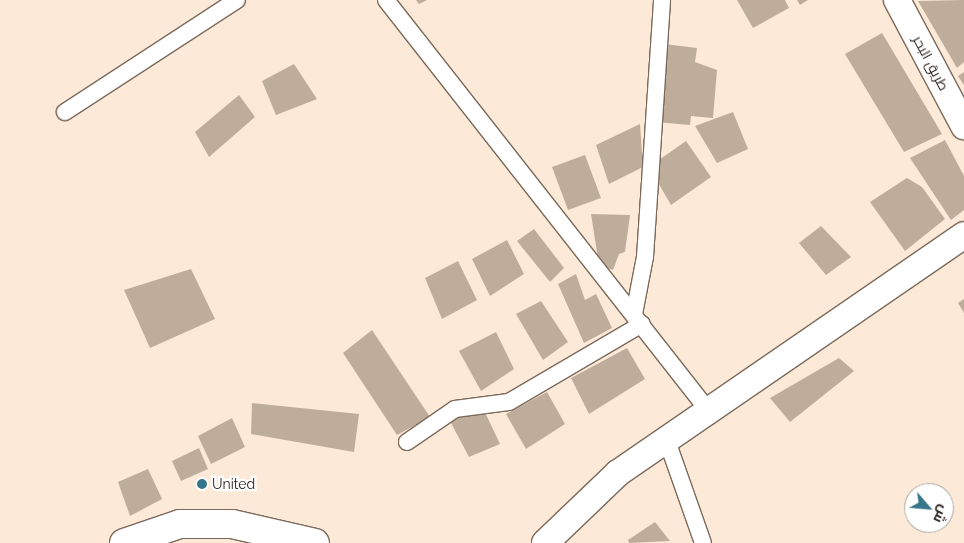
<!DOCTYPE html>
<html>
<head>
<meta charset="utf-8">
<style>
  body { margin:0 }
  #map { position:relative; width:964px; height:543px; overflow:hidden; background:#fde9d8; font-family:Raleway,Cairo,sans-serif }
  div>[style] { position:absolute }
  [style*='--x'] { left:calc(var(--x)*1px); top:calc(var(--y)*1px); width:calc(var(--w)*1px); rotate:calc(var(--a)*1deg) }
  .building>* { inset:0; background:#bfad9c }
  .roads { filter:drop-shadow(1px 0 #7b6a5b) drop-shadow(-1px 0 #7b6a5b) drop-shadow(0 1px #7b6a5b) drop-shadow(0 -1px #7b6a5b) }
  .street>* { height:16px; margin:-8px; padding:0 8px; transform-origin:8px; border-radius:8px; background:#fff }
  .primary>* { height:26px; margin:-13px; padding:0 13px; transform-origin:13px; border-radius:13px; background:#fff }
  .highway>* { height:28px; margin:-14px; padding:0 14px; transform-origin:14px; border-radius:14px; background:#fff }
  .dots>* { width:14px; height:14px; translate:-50% -50%; box-sizing:border-box; border:2px solid #fff; border-radius:50% }
  span { translate:-50% -50%; white-space:nowrap; text-align:center; line-height:1.15; -webkit-text-stroke:4.5px #fff; paint-order:stroke }
  .street-label { font-size:14px; color:#29221b }
  .poi-label { font-size:14px; color:#29221b }
  .left { translate:0 -50%; text-align:left }
  .north { position:absolute; left:904px; top:483px; width:50px; height:50px; box-sizing:border-box; background:#fff; border:1px solid #a9a7a4; border-radius:50%; rotate:117deg; font-size:14px; font-weight:700; line-height:20px; text-align:center; color:#29221b }
  .north::after { content:''; display:block; margin:auto; width:18px; height:22px; background:#36768a; clip-path:polygon(50% 0,100% 100%,50% 72%,0 100%) }
</style>
</head>
<body>
<div id="map">
  <div class="building">
    <div style="clip-path:polygon(416px 0,427px 0,419px 4px)"></div>
    <div style="clip-path:polygon(737px 0,785px 0,789px 8px,753px 28px)"></div>
    <div style="clip-path:polygon(797px 0,808px 0,800px 5px)"></div>
    <div style="clip-path:polygon(964px 0,964px 62px,957px 68px,918px 1px)"></div>
    <div style="clip-path:polygon(882px 33px,942px 134px,904px 152px,845px 54px)"></div>
    <div style="clip-path:polygon(664px 44px,697px 48px,695px 62px,717px 70px,713px 118px,691px 116px,690px 125px,656px 122px)"></div>
    <div style="clip-path:polygon(294px 64px,317px 99px,276px 115px,262px 81px)"></div>
    <div style="clip-path:polygon(964px 72px,964px 85px,958px 76px)"></div>
    <div style="clip-path:polygon(239px 95px,255px 117px,209px 157px,195px 132px)"></div>
    <div style="clip-path:polygon(733px 112px,748px 149px,717px 163px,695px 126px)"></div>
    <div style="clip-path:polygon(640px 124px,643px 167px,609px 184px,596px 145px)"></div>
    <div style="clip-path:polygon(945px 140px,964px 176px,964px 210px,951px 220px,910px 158px)"></div>
    <div style="clip-path:polygon(686px 141px,711px 177px,671px 205px,649px 167px)"></div>
    <div style="clip-path:polygon(585px 155px,601px 198px,568px 210px,552px 167px)"></div>
    <div style="clip-path:polygon(907px 178px,922px 187px,945px 219px,905px 251px,870px 202px)"></div>
    <div style="clip-path:polygon(591px 214px,630px 215px,625px 252px,619px 254px,613px 270px,599px 265px)"></div>
    <div style="clip-path:polygon(821px 226px,851px 257px,826px 275px,799px 243px)"></div>
    <div style="clip-path:polygon(534px 229px,564px 268px,550px 282px,517px 241px)"></div>
    <div style="clip-path:polygon(507px 240px,524px 274px,490px 296px,472px 259px)"></div>
    <div style="clip-path:polygon(458px 261px,477px 300px,442px 319px,425px 278px)"></div>
    <div style="clip-path:polygon(191px 269px,215px 319px,150px 348px,124px 290px)"></div>
    <div style="clip-path:polygon(576px 274px,585px 300px,596px 294px,612px 328px,584px 343px,558px 284px)"></div>
    <div style="clip-path:polygon(964px 299px,964px 313px,958px 303px)"></div>
    <div style="clip-path:polygon(541px 301px,568px 342px,543px 360px,516px 314px)"></div>
    <div style="clip-path:polygon(372px 330px,430px 417px,397px 435px,343px 353px)"></div>
    <div style="clip-path:polygon(496px 332px,514px 369px,481px 391px,459px 351px)"></div>
    <div style="clip-path:polygon(627px 348px,645px 379px,589px 414px,571px 378px)"></div>
    <div style="clip-path:polygon(839px 358px,854px 371px,790px 422px,770px 398px)"></div>
    <div style="clip-path:polygon(547px 392px,565px 424px,526px 449px,506px 414px)"></div>
    <div style="clip-path:polygon(252px 403px,359px 414px,354px 452px,251px 434px)"></div>
    <div style="clip-path:polygon(482px 406px,500px 444px,469px 457px,450px 421px)"></div>
    <div style="clip-path:polygon(232px 418px,245px 447px,211px 464px,198px 436px)"></div>
    <div style="clip-path:polygon(199px 448px,208px 469px,181px 481px,172px 461px)"></div>
    <div style="clip-path:polygon(148px 469px,162px 499px,130px 516px,118px 482px)"></div>
    <div style="clip-path:polygon(655px 522px,670px 541px,629px 543px,628px 540px)"></div>
  </div>
  <div class="roads">
    <div class="street">
      <div style="--x:386;--y:0;--w:520;--a:51.87"></div>
      <div style="--x:65;--y:112;--w:205;--a:-33.1"></div>
      <div style="--x:634;--y:314;--w:58;--a:-79.1"></div>
      <div style="--x:645;--y:257;--w:258;--a:-86.2"></div>
      <div style="--x:666;--y:438;--w:111;--a:70.6"></div>
      <div style="--x:407;--y:442;--w:58;--a:-34.5"></div>
      <div style="--x:455;--y:409;--w:54;--a:-7.4"></div>
      <div style="--x:509;--y:402;--w:154;--a:-30.4"></div>
    </div>
    <div class="primary">
      <div style="--x:897;--y:0;--w:143;--a:62"></div>
      <div style="--x:545;--y:543;--w:101;--a:-43.8"></div>
      <div style="--x:618;--y:473;--w:420;--a:-34.5"></div>
    </div>
    <div class="highway">
      <div style="--x:124;--y:543;--w:59;--a:-18.7"></div>
      <div style="--x:180;--y:524;--w:52;--a:0"></div>
      <div style="--x:232;--y:524;--w:85;--a:12.9"></div>
    </div>
  </div>
  <div class="dots">
    <div style="left:202px;top:484px;background:#36768a"></div>
  </div>
  <div class="street-label">
    <span style="left:931px;top:63px;rotate:62deg">طريق البحر</span>
  </div>
  <div class="poi-label">
    <span class="left" style="left:212px;top:484px">United</span>
  </div>
  <div class="north">ش</div>
</div>
</body>
</html>
